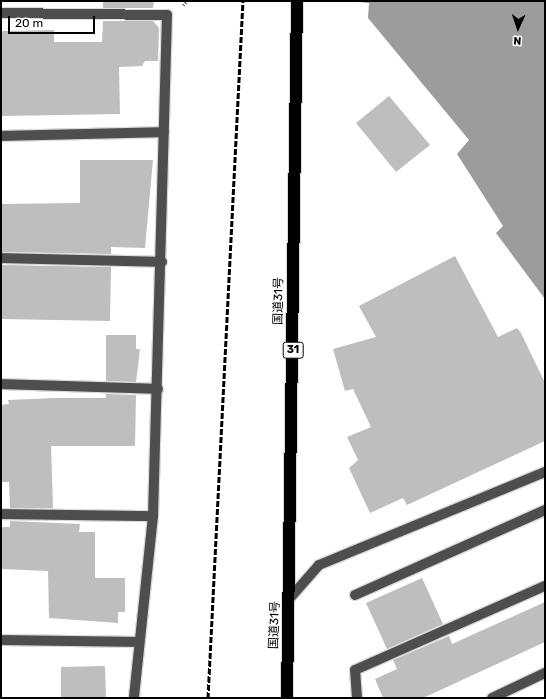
<!DOCTYPE html>
<html>
<head>
<meta charset="utf-8">
<style>
  body { margin:0 }
  #map { position:relative; width:546px; height:699px; overflow:hidden; background:#fff; font-family:Rubik,"Noto Sans JP",sans-serif }
  div>[style] { position:absolute }
  [style*='--x'] { left:calc(var(--x)*1px); top:calc(var(--y)*1px); width:calc(var(--w)*1px); rotate:calc(var(--a)*1deg) }
  .water>* { inset:0; background:#9c9c9c }
  .building>* { inset:0; background:#bebebe }
  .path>* { height:2.5px; margin-top:-1.25px; transform-origin:0; background:repeating-linear-gradient(90deg,#707070 0 1px,transparent 0 3px) }
  .roads { filter:drop-shadow(1px 0 #dbdbdb) drop-shadow(-1px 0 #dbdbdb) drop-shadow(0 1px #dbdbdb) drop-shadow(0 -1px #dbdbdb) }
  .minor>* { height:10px; margin:-5px; padding:0 5px; transform-origin:5px; border-radius:5px; background:#4e4e4e }
  .highway>* { height:12px; margin:-6px; padding:0 6px; transform-origin:6px; border-radius:6px; background:#000 }
  .rail>* { height:3px; margin-top:-1.5px; transform-origin:0; background:repeating-linear-gradient(90deg,#000 0 6px,transparent 0 8px) }
  span { translate:-50% -50%; white-space:nowrap; text-align:center; line-height:1.15; -webkit-text-stroke:3px #fff; paint-order:stroke }
  .shield-label span { padding:1px 3px; background:#fff; border:1px solid; border-radius:3px; -webkit-text-stroke-width:0 }
  .shield-label { font-size:11px; color:#000; font-weight:700 }
  .street-label { font-size:12px; color:#000 }
  .frame { position:absolute; inset:0; border:2px solid #000; pointer-events:none }
  .north { position:absolute; left:498px; top:8px; width:40px; height:40px; -webkit-text-stroke:3px #fff; paint-order:stroke; rotate:183deg; font-size:11px; font-weight:700; line-height:16px; text-align:center; color:#000 }
  .north::after { content:''; display:block; margin:auto; width:14px; height:18px; background:#000; clip-path:polygon(50% 0,100% 100%,50% 72%,0 100%) }
  .scale { position:absolute; left:8px; top:16px; width:87px; height:18px; box-sizing:border-box; border:2px solid #000; border-top:0; padding-left:5px; font-size:12px; line-height:14px; white-space:nowrap; color:#000; -webkit-text-stroke:3px #fff; paint-order:stroke }
</style>
</head>
<body>
<div id="map">
  <div class="water">
    <div style="clip-path:polygon(348px 1px,545px 1px,545px 299px,496px 233px,503px 226px,457px 154px,469px 140px,368px 18px,369px 3px)"></div>
  </div>
  <div class="building">
    <div style="clip-path:polygon(103px 1px,154px 1px,153px 8px,103px 8px)"></div>
    <div style="clip-path:polygon(103px 21px,153px 21px,159px 28px,158px 61px,145px 61px,142px 66px,119px 67px,120px 114px,1px 116px,1px 31px,54px 30px,54px 42px,102px 42px)"></div>
    <div style="clip-path:polygon(389px 96px,430px 145px,396px 172px,356px 123px)"></div>
    <div style="clip-path:polygon(80px 160px,153px 160px,145px 248px,111px 247px,111px 254px,1px 252px,1px 204px,80px 203px)"></div>
    <div style="clip-path:polygon(455px 256px,498px 337px,517px 328px,521px 333px,545px 383px,545px 441px,407px 505px,403px 498px,370px 513px,349px 468px,358px 460px,347px 437px,371px 427px,353px 389px,345px 391px,333px 349px,376px 337px,359px 306px)"></div>
    <div style="clip-path:polygon(1px 265px,111px 267px,110px 321px,1px 319px)"></div>
    <div style="clip-path:polygon(106px 335px,136px 335px,136px 349px,140px 349px,136px 382px,106px 381px)"></div>
    <div style="clip-path:polygon(106px 394px,136px 395px,135px 446px,51px 446px,53px 508px,10px 508px,9px 482px,1px 482px,1px 405px,9px 404px,8px 400px,55px 398px,106px 398px)"></div>
    <div style="clip-path:polygon(10px 521px,80px 524px,79px 532px,95px 532px,95px 578px,125px 578px,125px 612px,118px 612px,118px 623px,49px 618px,48px 571px,1px 569px,1px 527px,10px 527px)"></div>
    <div style="clip-path:polygon(422px 578px,443px 624px,387px 649px,366px 603px)"></div>
    <div style="clip-path:polygon(545px 602px,545px 642px,423px 698px,383px 698px,375px 679px,397px 669px,393px 660px,449px 636px,452px 644px)"></div>
    <div style="clip-path:polygon(105px 666px,106px 698px,61px 698px,61px 667px)"></div>
  </div>
  <div class="path">
    <div style="--x:183;--y:5;--w:6;--a:-45"></div>
  </div>
  <div class="roads">
    <div class="minor">
      <div style="--x:1;--y:13;--w:166;--a:0.7"></div>
      <div style="--x:167;--y:15;--w:501;--a:91.6"></div>
      <div style="--x:153;--y:516;--w:183;--a:96"></div>
      <div style="--x:1;--y:136;--w:163;--a:-1.4"></div>
      <div style="--x:1;--y:258;--w:161;--a:1.4"></div>
      <div style="--x:1;--y:384;--w:157;--a:1.8"></div>
      <div style="--x:1;--y:514;--w:152;--a:0.8"></div>
      <div style="--x:355;--y:595;--w:208;--a:-24.1"></div>
      <div style="--x:290;--y:598;--w:44;--a:-48.7"></div>
      <div style="--x:319;--y:565;--w:244;--a:-22.4"></div>
      <div style="--x:1;--y:640;--w:137;--a:0.8"></div>
      <div style="--x:357;--y:698;--w:28;--a:-94"></div>
      <div style="--x:355;--y:670;--w:208;--a:-23.9"></div>
      <div style="--x:492;--y:698;--w:59;--a:-25.3"></div>
    </div>
    <div class="highway">
      <div style="--x:287;--y:698;--w:697;--a:-89.18"></div>
    </div>
  </div>
  <div class="rail">
    <div style="--x:208;--y:698;--w:698;--a:-87.13"></div>
  </div>
  <div class="shield-label">
    <span style="left:293px;top:350px">31</span>
  </div>
  <div class="street-label">
    <span style="left:279px;top:301px;rotate:-89deg">国道31号</span>
    <span style="left:275px;top:625px;rotate:-88deg">国道31号</span>
  </div>
  <div class="frame"></div>
  <div class="north">N</div>
  <div class="scale">20 m</div>
</div>
</body>
</html>
